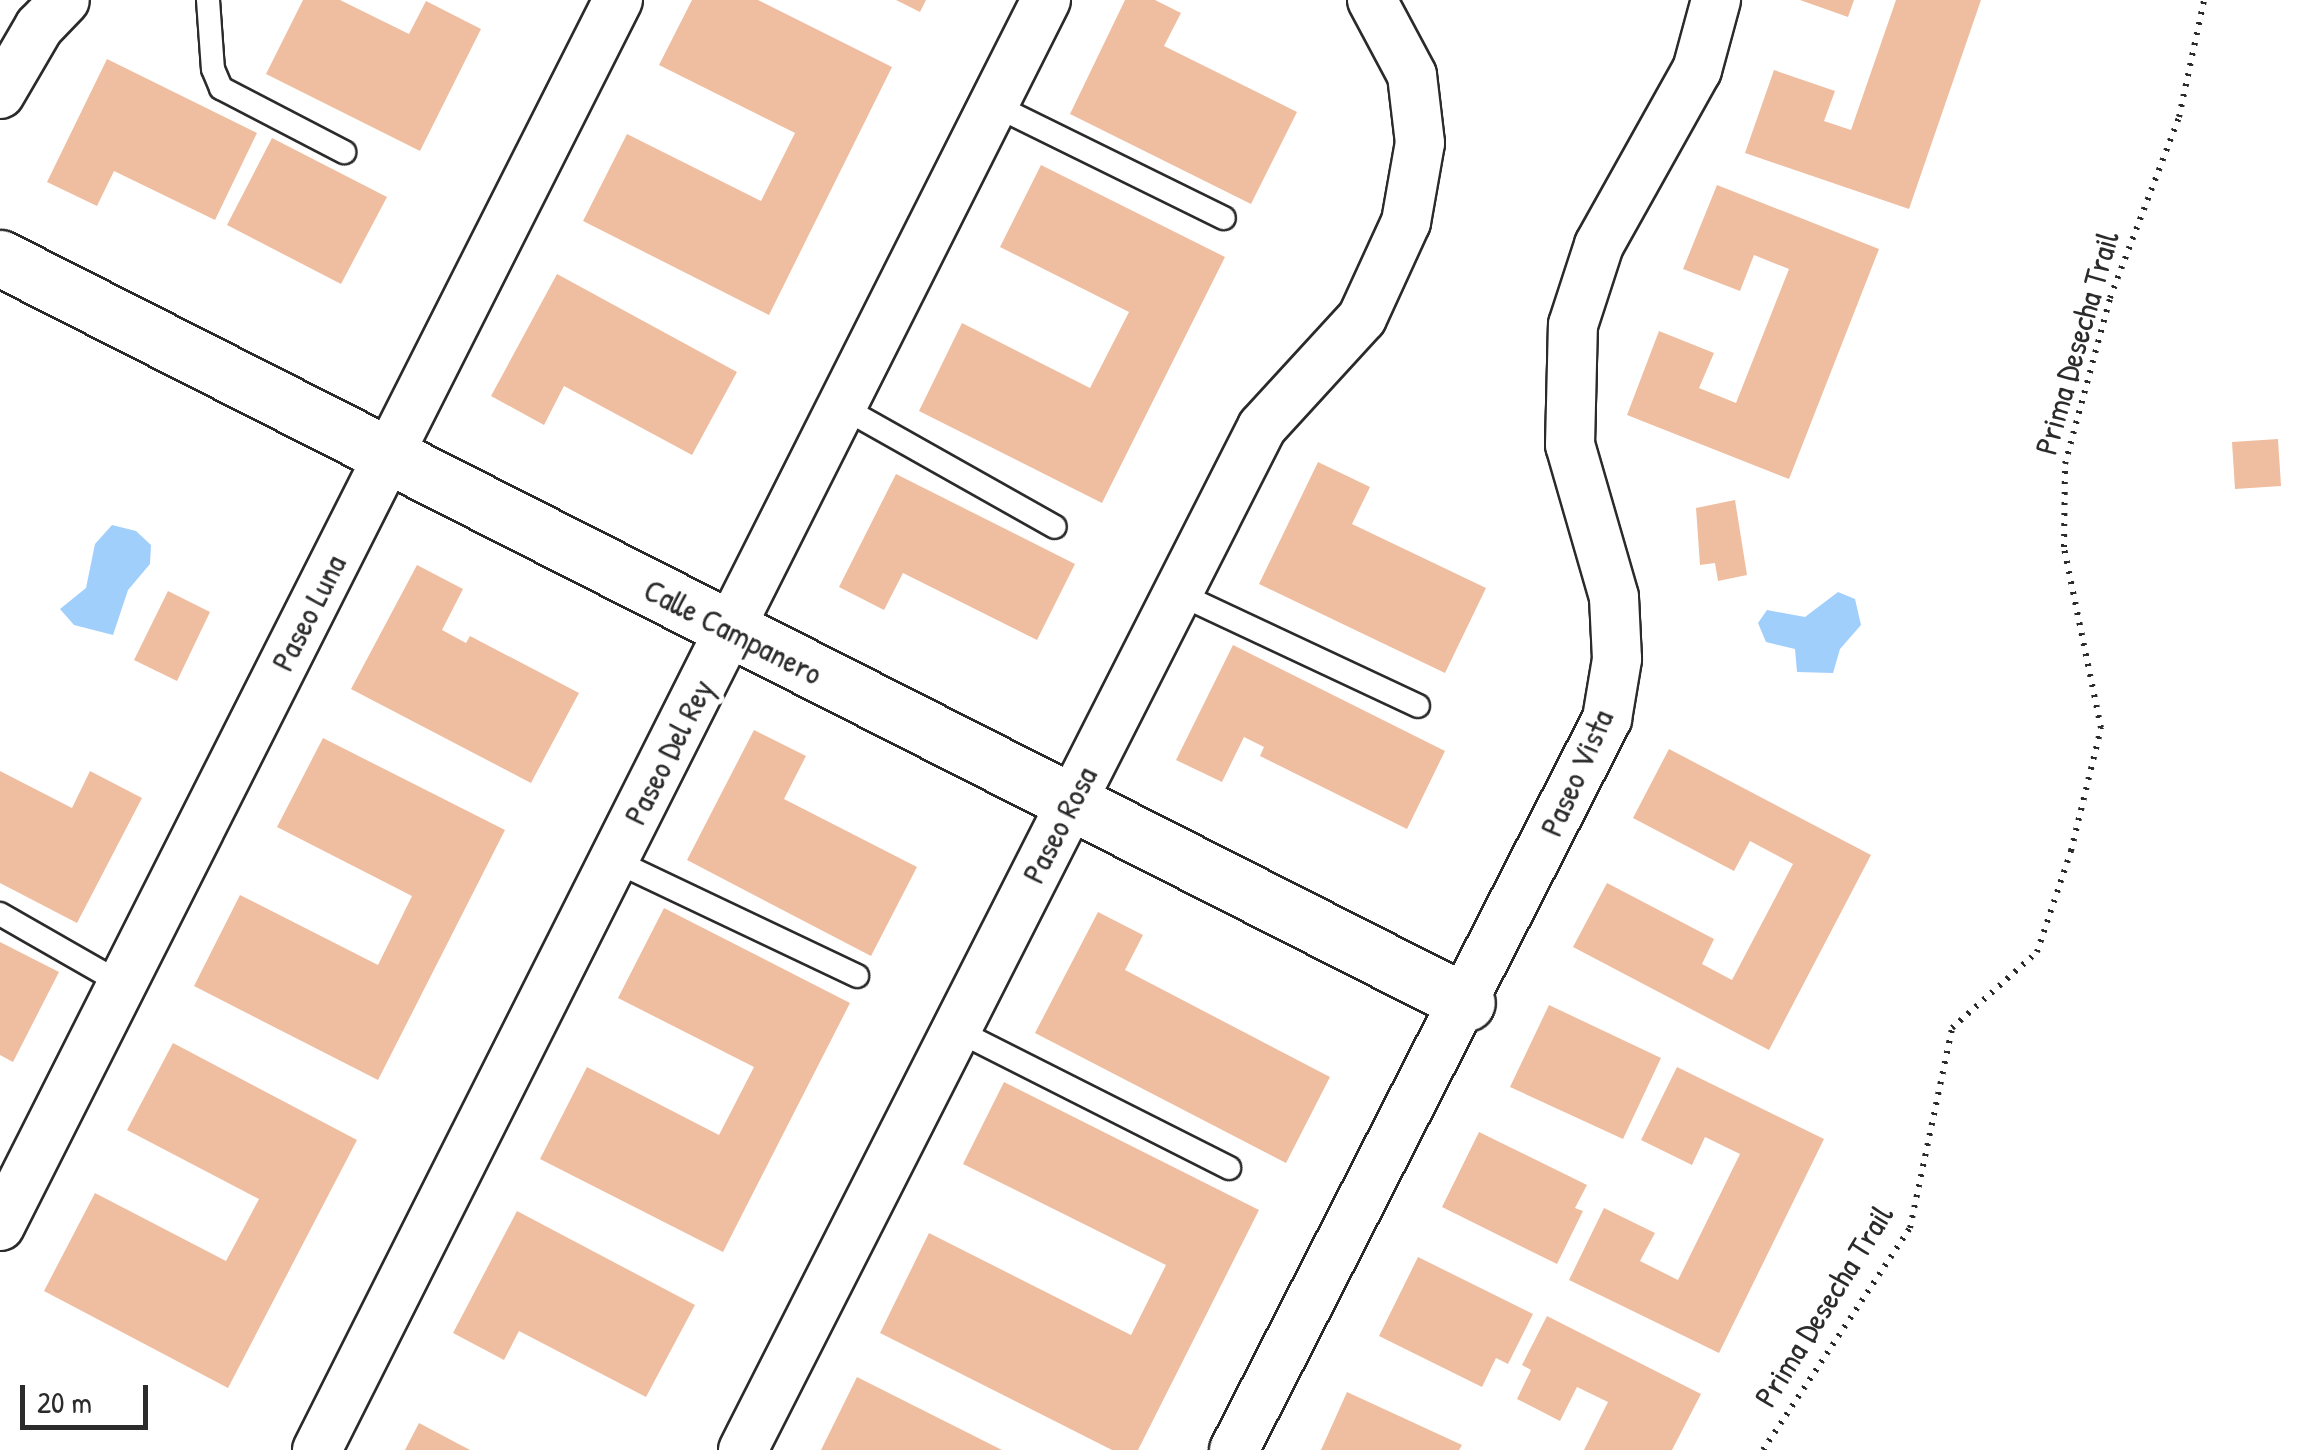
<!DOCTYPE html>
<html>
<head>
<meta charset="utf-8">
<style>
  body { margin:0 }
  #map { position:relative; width:2310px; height:1450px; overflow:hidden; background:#fff; font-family:"Patrick Hand",sans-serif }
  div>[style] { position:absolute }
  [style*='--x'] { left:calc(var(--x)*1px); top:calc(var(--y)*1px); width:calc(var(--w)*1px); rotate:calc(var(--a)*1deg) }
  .water>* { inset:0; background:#a1cffc }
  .building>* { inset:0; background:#efbea0 }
  .path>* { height:6px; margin-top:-3px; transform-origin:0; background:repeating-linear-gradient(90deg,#2b2b2b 0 2.5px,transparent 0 10.5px) }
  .roads { filter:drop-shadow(2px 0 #2b2b2b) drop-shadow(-2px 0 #2b2b2b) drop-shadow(0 2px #2b2b2b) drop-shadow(0 -2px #2b2b2b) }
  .lane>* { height:22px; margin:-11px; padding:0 11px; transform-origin:11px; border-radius:11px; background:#fff }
  .street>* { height:48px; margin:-24px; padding:0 24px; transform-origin:24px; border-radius:24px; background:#fff }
  .secondary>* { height:55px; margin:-27.5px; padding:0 27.5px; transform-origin:27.5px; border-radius:27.5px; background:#fff }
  span { translate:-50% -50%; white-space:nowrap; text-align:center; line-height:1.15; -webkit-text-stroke:10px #fff; paint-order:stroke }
  .street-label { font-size:32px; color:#2b2b2b }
  .scale { position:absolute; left:20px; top:1385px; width:128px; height:45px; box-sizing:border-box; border:5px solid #2b2b2b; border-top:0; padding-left:12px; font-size:30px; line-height:35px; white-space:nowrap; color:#2b2b2b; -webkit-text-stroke:8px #fff; paint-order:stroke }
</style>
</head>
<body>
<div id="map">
  <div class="water">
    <div style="clip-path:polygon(112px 525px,136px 531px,151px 545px,150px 564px,128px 590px,113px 635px,74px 625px,60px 609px,86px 588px,95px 544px)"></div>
    <div style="clip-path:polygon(1838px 592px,1855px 599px,1861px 625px,1840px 649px,1833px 673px,1797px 672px,1795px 649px,1766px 642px,1758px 623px,1767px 610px,1805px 617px)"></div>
  </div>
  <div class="building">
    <div style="clip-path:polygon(303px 0,340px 0,409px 34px,426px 1px,481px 29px,420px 151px,266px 74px)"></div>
    <div style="clip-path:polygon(692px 0,758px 0,892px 67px,769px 315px,583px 221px,627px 134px,761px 201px,795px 133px,659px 65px)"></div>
    <div style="clip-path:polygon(896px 0,926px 0,920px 12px)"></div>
    <div style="clip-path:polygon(1125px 0,1155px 0,1181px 13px,1164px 46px,1297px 112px,1251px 204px,1070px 114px)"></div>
    <div style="clip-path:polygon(1800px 0,1854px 0,1848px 17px)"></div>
    <div style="clip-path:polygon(1896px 0,1981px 0,1909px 209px,1745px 153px,1774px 70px,1835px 91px,1824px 121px,1851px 130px)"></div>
    <div style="clip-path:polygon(107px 59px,257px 133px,215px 220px,114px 171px,97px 206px,47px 182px)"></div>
    <div style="clip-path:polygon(272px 138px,387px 197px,341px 284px,227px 225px)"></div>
    <div style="clip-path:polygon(1041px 165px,1225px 257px,1102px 503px,919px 411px,962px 323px,1090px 388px,1129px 312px,1000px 247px)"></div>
    <div style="clip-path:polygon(1717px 185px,1879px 249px,1789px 479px,1627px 415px,1659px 331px,1714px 353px,1699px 388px,1736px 403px,1789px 269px,1754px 255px,1740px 291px,1683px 269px)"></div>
    <div style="clip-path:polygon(557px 274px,737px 372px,692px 455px,564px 386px,544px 425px,491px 396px)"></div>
    <div style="clip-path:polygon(2278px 439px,2281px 486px,2235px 489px,2232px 442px)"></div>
    <div style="clip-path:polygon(1318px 462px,1370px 487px,1352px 524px,1486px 588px,1445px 673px,1259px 584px)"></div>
    <div style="clip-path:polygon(896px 474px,1075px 564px,1037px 640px,903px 573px,884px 610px,839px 587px)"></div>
    <div style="clip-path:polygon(1735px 500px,1747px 575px,1718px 581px,1715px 563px,1700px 565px,1696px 508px)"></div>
    <div style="clip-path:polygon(417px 565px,463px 589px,442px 630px,466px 643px,470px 636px,579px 693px,531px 783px,351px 689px)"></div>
    <div style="clip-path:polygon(168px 591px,210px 612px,177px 681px,134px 660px)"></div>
    <div style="clip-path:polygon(1233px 645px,1445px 751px,1407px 829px,1260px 756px,1264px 747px,1244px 737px,1222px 782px,1176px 760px)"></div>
    <div style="clip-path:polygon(754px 730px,806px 756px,784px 799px,917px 867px,871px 956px,687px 860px)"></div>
    <div style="clip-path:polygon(323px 738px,505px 830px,378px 1080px,194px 986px,240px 895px,378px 965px,412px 896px,277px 827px)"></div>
    <div style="clip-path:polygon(1669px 749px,1871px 855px,1769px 1050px,1573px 947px,1607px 883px,1714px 939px,1702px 964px,1732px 980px,1793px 864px,1750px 841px,1734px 871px,1633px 818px)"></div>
    <div style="clip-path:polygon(0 771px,72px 808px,90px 771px,142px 798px,77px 923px,0 883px)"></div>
    <div style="clip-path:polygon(664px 908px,850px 1003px,723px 1252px,540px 1159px,587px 1067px,719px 1135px,754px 1067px,618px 998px)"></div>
    <div style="clip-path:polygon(1098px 912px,1143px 935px,1125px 970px,1330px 1077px,1286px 1163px,1035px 1033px)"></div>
    <div style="clip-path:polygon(0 942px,59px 972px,13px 1062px,0 1055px)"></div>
    <div style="clip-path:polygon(1549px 1005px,1661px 1058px,1623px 1139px,1510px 1087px)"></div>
    <div style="clip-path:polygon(173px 1043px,357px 1140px,228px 1388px,44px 1291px,95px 1193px,226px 1261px,259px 1199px,127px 1130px)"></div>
    <div style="clip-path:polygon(1677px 1067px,1824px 1139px,1719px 1353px,1569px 1280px,1604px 1208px,1655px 1233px,1640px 1261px,1678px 1280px,1740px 1154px,1705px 1137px,1692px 1165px,1641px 1140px)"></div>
    <div style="clip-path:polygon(1004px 1082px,1259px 1210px,1138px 1450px,1112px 1450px,880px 1333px,929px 1233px,1131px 1335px,1166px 1265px,963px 1164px)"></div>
    <div style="clip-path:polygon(1479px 1132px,1587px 1185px,1575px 1208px,1583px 1211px,1557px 1264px,1442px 1207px)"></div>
    <div style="clip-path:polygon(517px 1211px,695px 1305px,646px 1397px,519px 1331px,504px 1360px,453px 1333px)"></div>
    <div style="clip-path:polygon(1418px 1257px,1533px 1314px,1508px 1364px,1496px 1358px,1482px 1387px,1379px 1336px)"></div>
    <div style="clip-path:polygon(1547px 1316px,1701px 1394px,1672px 1450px,1584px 1450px,1608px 1402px,1577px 1387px,1560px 1421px,1517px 1399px,1531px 1370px,1522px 1365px)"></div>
    <div style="clip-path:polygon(857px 1377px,1002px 1450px,821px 1450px)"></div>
    <div style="clip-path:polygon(1347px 1392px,1462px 1445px,1459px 1450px,1321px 1450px)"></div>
    <div style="clip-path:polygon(419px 1423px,470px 1450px,405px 1450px)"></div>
  </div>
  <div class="path">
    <div style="--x:1763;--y:1450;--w:266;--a:-56.5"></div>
    <div style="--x:1910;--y:1228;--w:204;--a:-78.1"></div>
    <div style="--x:1952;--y:1028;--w:114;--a:-41.8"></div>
    <div style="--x:2037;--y:952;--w:107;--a:-71.4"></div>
    <div style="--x:2071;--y:851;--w:127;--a:-76.3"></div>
    <div style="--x:2101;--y:728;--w:185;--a:-101.6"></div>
    <div style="--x:2064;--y:547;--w:83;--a:-89.3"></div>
    <div style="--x:2065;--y:464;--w:172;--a:-74.8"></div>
    <div style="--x:2110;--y:298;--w:194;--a:-69.1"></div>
    <div style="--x:2179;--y:117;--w:120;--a:-77.9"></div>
  </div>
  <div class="roads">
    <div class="lane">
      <div style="--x:208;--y:0;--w:69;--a:85.9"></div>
      <div style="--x:213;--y:69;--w:21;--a:67"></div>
      <div style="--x:221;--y:88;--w:139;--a:27.5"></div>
      <div style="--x:994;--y:105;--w:256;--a:26.2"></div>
      <div style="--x:842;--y:407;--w:244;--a:29.4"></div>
      <div style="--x:1177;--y:593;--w:266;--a:25.1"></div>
      <div style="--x:615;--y:861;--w:268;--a:25.4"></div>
      <div style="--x:0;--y:914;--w:141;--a:29.8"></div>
      <div style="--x:956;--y:1030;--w:306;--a:26.8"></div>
    </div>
    <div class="street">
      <div style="--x:0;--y:94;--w:78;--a:-59.8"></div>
      <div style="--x:39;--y:27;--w:37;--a:-46"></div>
      <div style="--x:0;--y:1226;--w:1373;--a:-63.25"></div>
      <div style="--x:317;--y:1450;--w:1623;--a:-63.31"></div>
      <div style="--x:743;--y:1450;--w:1147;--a:-63.1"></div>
      <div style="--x:1262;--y:427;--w:148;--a:-47.5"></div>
      <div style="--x:1362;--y:318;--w:106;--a:-65.4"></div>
      <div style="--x:1406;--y:222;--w:80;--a:-80"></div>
      <div style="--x:1420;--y:143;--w:68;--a:-96.7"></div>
      <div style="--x:1412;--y:75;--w:85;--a:-118.1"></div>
      <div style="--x:1234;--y:1450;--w:821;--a:-62.97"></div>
      <div style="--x:1607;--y:719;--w:61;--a:-80.5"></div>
      <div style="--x:1617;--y:659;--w:62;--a:-92.8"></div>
      <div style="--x:1614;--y:597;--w:158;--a:-106.1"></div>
      <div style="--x:1570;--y:445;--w:120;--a:-88.6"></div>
      <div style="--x:1573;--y:325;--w:84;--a:-72"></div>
      <div style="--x:1599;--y:245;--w:201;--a:-60.8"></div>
      <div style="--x:1697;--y:70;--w:73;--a:-74.8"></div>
    </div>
    <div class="secondary">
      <div style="--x:0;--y:258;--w:1645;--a:26.92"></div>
    </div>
  </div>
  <div class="street-label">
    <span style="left:2077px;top:343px;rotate:-74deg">Prima Desecha Trail</span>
    <span style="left:309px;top:613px;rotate:-63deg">Paseo Luna</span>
    <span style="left:733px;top:632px;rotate:27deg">Calle Campanero</span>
    <span style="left:669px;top:752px;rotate:-63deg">Paseo Del Rey</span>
    <span style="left:1577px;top:773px;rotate:-66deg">Paseo Vista</span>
    <span style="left:1060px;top:825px;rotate:-63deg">Paseo Rosa</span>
    <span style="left:1824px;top:1306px;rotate:-58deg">Prima Desecha Trail</span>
  </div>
  <div class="scale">20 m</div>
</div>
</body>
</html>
